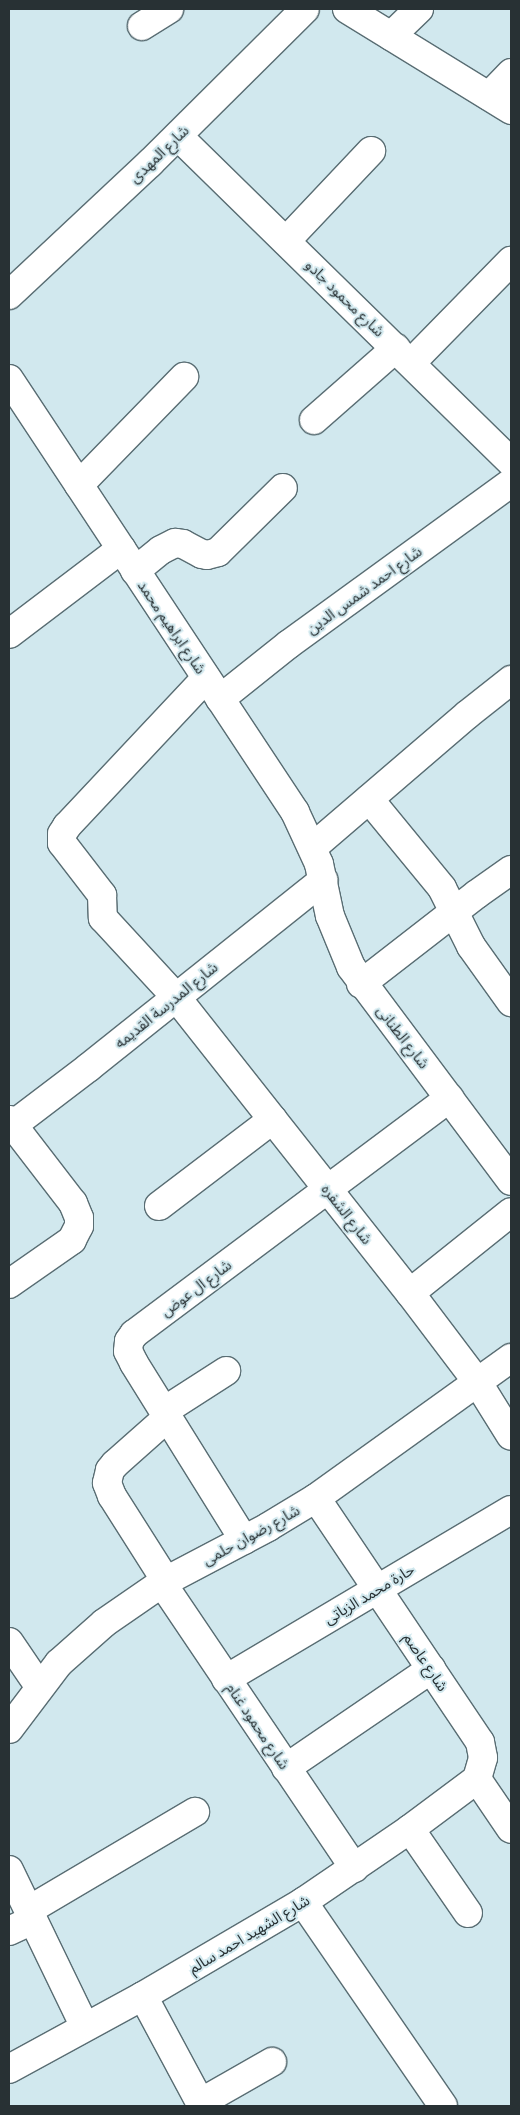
<!DOCTYPE html>
<html>
<head>
<meta charset="utf-8">
<style>
  body { margin:0 }
  #map { position:relative; width:520px; height:2115px; overflow:hidden; background:#d1e8ee; font-family:"PT Sans Narrow","Noto Sans Arabic",sans-serif }
  div>[style] { position:absolute }
  [style*='--x'] { left:calc(var(--x)*1px); top:calc(var(--y)*1px); width:calc(var(--w)*1px); rotate:calc(var(--a)*1deg) }
  .roads { filter:drop-shadow(1px 0 #596d73) drop-shadow(-1px 0 #596d73) drop-shadow(0 1px #596d73) drop-shadow(0 -1px #596d73) }
  .street>* { height:28px; margin:-14px; padding:0 14px; transform-origin:14px; border-radius:14px; background:#fff }
  span { translate:-50% -50%; white-space:nowrap; text-align:center; line-height:1.15; -webkit-text-stroke:4px #d1e8ee; paint-order:stroke }
  .street-label { font-size:15px; color:#283134 }
  .frame { position:absolute; inset:0; border:10px solid #283134; pointer-events:none }
</style>
</head>
<body>
<div id="map">
  <div class="roads">
    <div class="street">
      <div style="--x:347;--y:9;--w:193;--a:31.6"></div>
      <div style="--x:142;--y:26;--w:32;--a:-32"></div>
      <div style="--x:391;--y:36;--w:39;--a:-44"></div>
      <div style="--x:489;--y:96;--w:32;--a:-46"></div>
      <div style="--x:178;--y:136;--w:466;--a:44.4"></div>
      <div style="--x:286;--y:241;--w:124;--a:-46.6"></div>
      <div style="--x:9;--y:295;--w:193;--a:-43.1"></div>
      <div style="--x:150;--y:163;--w:218;--a:-44.8"></div>
      <div style="--x:411;--y:363;--w:143;--a:-45.6"></div>
      <div style="--x:9;--y:379;--w:519;--a:56.55"></div>
      <div style="--x:295;--y:812;--w:57;--a:65.2"></div>
      <div style="--x:319;--y:864;--w:53;--a:78.1"></div>
      <div style="--x:330;--y:916;--w:55;--a:67.6"></div>
      <div style="--x:351;--y:967;--w:267;--a:53.2"></div>
      <div style="--x:314;--y:420;--w:109;--a:-41.3"></div>
      <div style="--x:79;--y:485;--w:151;--a:-45.8"></div>
      <div style="--x:135;--y:571;--w:33;--a:-39"></div>
      <div style="--x:161;--y:550;--w:16;--a:-27"></div>
      <div style="--x:175;--y:543;--w:8;--a:7"></div>
      <div style="--x:183;--y:544;--w:21;--a:28"></div>
      <div style="--x:202;--y:554;--w:5;--a:11"></div>
      <div style="--x:207;--y:555;--w:11;--a:-15"></div>
      <div style="--x:218;--y:552;--w:91;--a:-44.6"></div>
      <div style="--x:9;--y:634;--w:141;--a:-37.2"></div>
      <div style="--x:206;--y:678;--w:203;--a:133.2"></div>
      <div style="--x:67;--y:826;--w:9;--a:122"></div>
      <div style="--x:62;--y:834;--w:9;--a:90"></div>
      <div style="--x:62;--y:843;--w:66;--a:52.4"></div>
      <div style="--x:102;--y:895;--w:23;--a:88"></div>
      <div style="--x:103;--y:918;--w:108;--a:47.3"></div>
      <div style="--x:176;--y:997;--w:377;--a:51.7"></div>
      <div style="--x:410;--y:1293;--w:113;--a:52.9"></div>
      <div style="--x:478;--y:1383;--w:62;--a:58.1"></div>
      <div style="--x:220;--y:699;--w:88;--a:-38.6"></div>
      <div style="--x:289;--y:644;--w:274;--a:-36"></div>
      <div style="--x:369;--y:799;--w:115;--a:50.6"></div>
      <div style="--x:442;--y:888;--w:65;--a:63.4"></div>
      <div style="--x:471;--y:946;--w:69;--a:54.5"></div>
      <div style="--x:313;--y:847;--w:204;--a:-40.6"></div>
      <div style="--x:468;--y:714;--w:55;--a:-38.3"></div>
      <div style="--x:361;--y:984;--w:147;--a:-37.8"></div>
      <div style="--x:477;--y:894;--w:42;--a:-35.2"></div>
      <div style="--x:9;--y:1120;--w:105;--a:52.4"></div>
      <div style="--x:73;--y:1203;--w:16;--a:68"></div>
      <div style="--x:79;--y:1218;--w:8;--a:90"></div>
      <div style="--x:79;--y:1226;--w:16;--a:117"></div>
      <div style="--x:72;--y:1240;--w:77;--a:145.1"></div>
      <div style="--x:9;--y:1128;--w:101;--a:-37.3"></div>
      <div style="--x:89;--y:1067;--w:300;--a:-38.6"></div>
      <div style="--x:159;--y:1206;--w:143;--a:-37.3"></div>
      <div style="--x:410;--y:1293;--w:129;--a:-38.7"></div>
      <div style="--x:164;--y:1411;--w:74;--a:-32.8"></div>
      <div style="--x:316;--y:1498;--w:294;--a:56.1"></div>
      <div style="--x:480;--y:1742;--w:16;--a:79"></div>
      <div style="--x:483;--y:1758;--w:22;--a:106"></div>
      <div style="--x:477;--y:1779;--w:60;--a:55.8"></div>
      <div style="--x:244;--y:1540;--w:208;--a:-121.9"></div>
      <div style="--x:134;--y:1363;--w:13;--a:-117"></div>
      <div style="--x:128;--y:1351;--w:10;--a:-84"></div>
      <div style="--x:129;--y:1341;--w:9;--a:-54"></div>
      <div style="--x:134;--y:1334;--w:394;--a:-36.8"></div>
      <div style="--x:166;--y:1581;--w:101;--a:-122.4"></div>
      <div style="--x:112;--y:1496;--w:14;--a:-111"></div>
      <div style="--x:107;--y:1483;--w:13;--a:-77"></div>
      <div style="--x:110;--y:1470;--w:8;--a:-50"></div>
      <div style="--x:115;--y:1464;--w:71;--a:-41.6"></div>
      <div style="--x:162;--y:1583;--w:344;--a:56"></div>
      <div style="--x:9;--y:1642;--w:53;--a:55.7"></div>
      <div style="--x:226;--y:1679;--w:331;--a:-30.7"></div>
      <div style="--x:9;--y:1729;--w:83;--a:-52.9"></div>
      <div style="--x:59;--y:1663;--w:60;--a:-41.6"></div>
      <div style="--x:104;--y:1623;--w:70;--a:-34.6"></div>
      <div style="--x:162;--y:1583;--w:120;--a:-27.8"></div>
      <div style="--x:268;--y:1527;--w:56;--a:-31.1"></div>
      <div style="--x:316;--y:1498;--w:240;--a:-35.7"></div>
      <div style="--x:286;--y:1768;--w:176;--a:-34.3"></div>
      <div style="--x:410;--y:1829;--w:102;--a:55.4"></div>
      <div style="--x:9;--y:1870;--w:174;--a:64.2"></div>
      <div style="--x:303;--y:1902;--w:247;--a:55.5"></div>
      <div style="--x:29;--y:1910;--w:193;--a:-30.6"></div>
      <div style="--x:9;--y:1931;--w:26;--a:-25"></div>
      <div style="--x:143;--y:1996;--w:125;--a:61.8"></div>
      <div style="--x:9;--y:2069;--w:153;--a:-28.6"></div>
      <div style="--x:143;--y:1996;--w:186;--a:-30.4"></div>
      <div style="--x:303;--y:1902;--w:130;--a:-34.3"></div>
      <div style="--x:410;--y:1829;--w:84;--a:-36.7"></div>
      <div style="--x:200;--y:2103;--w:83;--a:-29.7"></div>
    </div>
  </div>
  <div class="street-label">
    <span style="left:159px;top:154px;rotate:-44deg">شارع المهدى</span>
    <span style="left:345px;top:298px;rotate:44deg">شارع محمود جادو</span>
    <span style="left:364px;top:590px;rotate:-36deg">شارع احمد شمس الدين</span>
    <span style="left:172px;top:627px;rotate:56deg">شارع ابراهيم محمد</span>
    <span style="left:166px;top:1005px;rotate:-39deg">شارع المدرسة القديمه</span>
    <span style="left:403px;top:1037px;rotate:52deg">شارع الطنانى</span>
    <span style="left:347px;top:1214px;rotate:52deg">شارع الشفره</span>
    <span style="left:196px;top:1288px;rotate:-37deg">شارع ال عوض</span>
    <span style="left:251px;top:1535px;rotate:-29deg">شارع رضوان حلمى</span>
    <span style="left:369px;top:1594px;rotate:-31deg">حارة محمد الزياتى</span>
    <span style="left:426px;top:1662px;rotate:56deg">شارع عاصم</span>
    <span style="left:258px;top:1726px;rotate:56deg">شارع محمود غنام</span>
    <span style="left:249px;top:1934px;rotate:-31deg">شارع الشهيد احمد سالم</span>
  </div>
  <div class="frame"></div>
</div>
</body>
</html>
